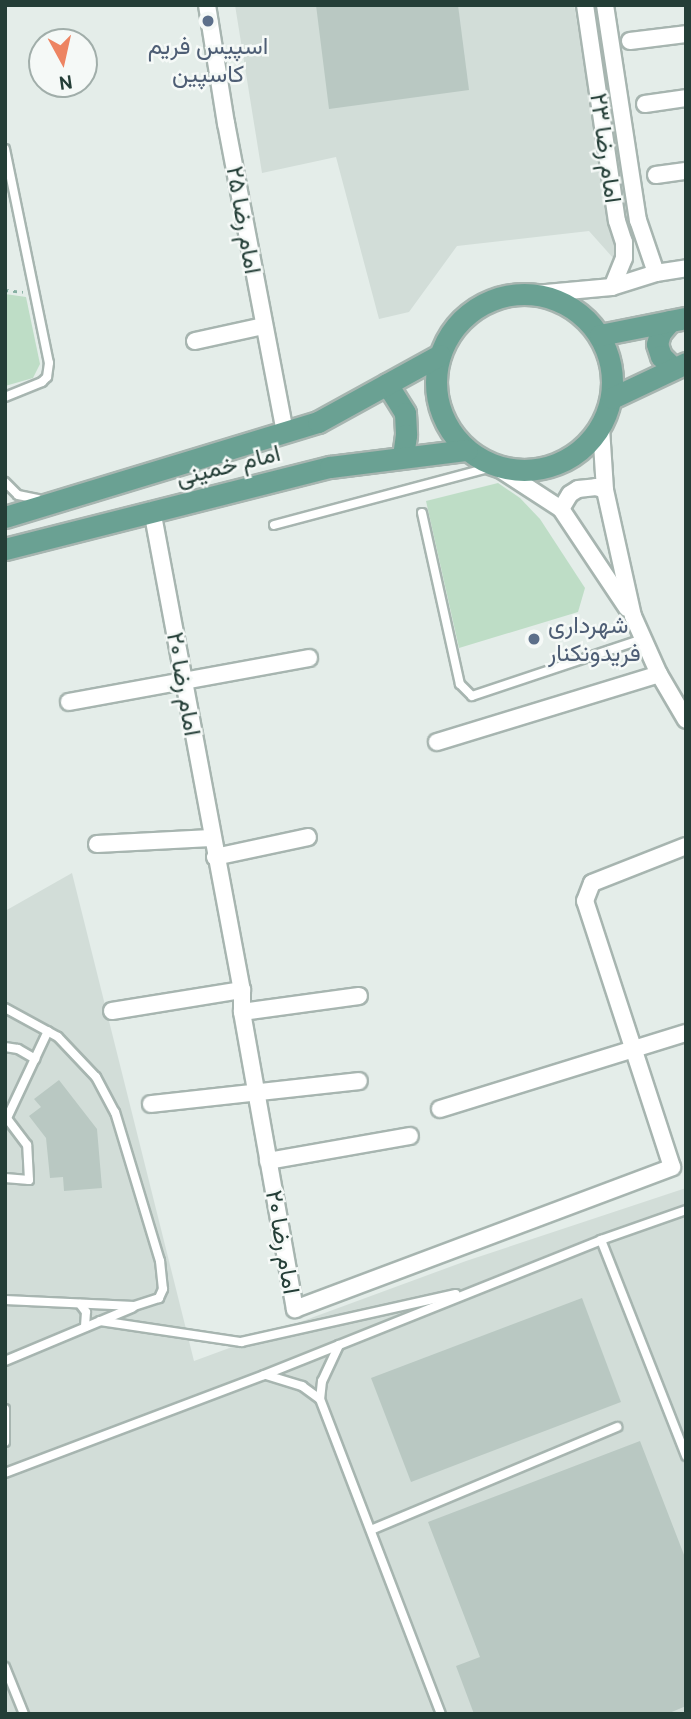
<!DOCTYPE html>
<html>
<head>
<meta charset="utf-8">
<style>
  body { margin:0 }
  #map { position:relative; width:691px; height:1719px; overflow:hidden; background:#e4ede9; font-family:Cabin,Vazirmatn,sans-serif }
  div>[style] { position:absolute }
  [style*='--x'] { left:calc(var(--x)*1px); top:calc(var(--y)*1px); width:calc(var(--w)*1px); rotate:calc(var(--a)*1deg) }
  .built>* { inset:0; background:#d2ddd8 }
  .green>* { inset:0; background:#beddc6 }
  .building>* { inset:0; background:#b9c8c2 }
  .path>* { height:2.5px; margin-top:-1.25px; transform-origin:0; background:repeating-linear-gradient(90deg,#86afa2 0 3.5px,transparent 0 8.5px) }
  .roads { filter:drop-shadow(2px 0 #a7b5b0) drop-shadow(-2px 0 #a7b5b0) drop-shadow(0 2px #a7b5b0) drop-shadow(0 -2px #a7b5b0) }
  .service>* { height:8px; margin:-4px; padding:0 4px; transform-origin:4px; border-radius:4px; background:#fff }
  .minor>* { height:16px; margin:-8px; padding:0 8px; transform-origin:8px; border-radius:8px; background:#fff }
  .primary>* { height:21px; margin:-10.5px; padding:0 10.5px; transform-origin:10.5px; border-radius:10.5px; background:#6aa193 }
  .primary>.ring { margin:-10.5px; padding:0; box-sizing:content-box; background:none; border:21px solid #6aa193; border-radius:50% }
  .dots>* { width:19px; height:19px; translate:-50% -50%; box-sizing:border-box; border:4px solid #f5f9f7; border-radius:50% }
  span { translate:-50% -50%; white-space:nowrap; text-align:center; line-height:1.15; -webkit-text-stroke:5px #f5f9f7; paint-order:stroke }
  .service-label { font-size:24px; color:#4e5e75 }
  .left { translate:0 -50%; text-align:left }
  .street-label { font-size:24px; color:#243e37 }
  .frame { position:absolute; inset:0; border:7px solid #243e37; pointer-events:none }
  .north { position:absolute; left:28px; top:28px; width:70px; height:70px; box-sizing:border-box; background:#f5f9f7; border:2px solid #a1aeaa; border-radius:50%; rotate:172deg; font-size:19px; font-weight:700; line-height:28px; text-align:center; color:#243e37 }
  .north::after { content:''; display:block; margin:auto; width:24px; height:32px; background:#ed8462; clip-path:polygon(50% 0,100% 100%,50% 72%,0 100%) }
</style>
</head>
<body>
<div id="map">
  <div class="built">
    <div style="clip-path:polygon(235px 5px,574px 5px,617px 255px,614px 259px,589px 231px,457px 246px,409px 312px,379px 319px,336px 157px,262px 173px)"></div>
    <div style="clip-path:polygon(72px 873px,194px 1361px,466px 1261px,686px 1188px,686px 1714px,5px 1714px,5px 911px)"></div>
  </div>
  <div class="green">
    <div style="clip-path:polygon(5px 294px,26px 297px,40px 364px,33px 378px,5px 386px)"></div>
    <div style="clip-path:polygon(498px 483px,520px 498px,540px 519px,585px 588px,578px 612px,459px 648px,426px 501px)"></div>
  </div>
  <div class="building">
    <div style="clip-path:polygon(316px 5px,458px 5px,469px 90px,329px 109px)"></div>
    <div style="clip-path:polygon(59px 1080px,97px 1129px,102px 1188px,64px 1191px,63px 1177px,50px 1178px,46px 1138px,29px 1116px,41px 1107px,34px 1099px)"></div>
    <div style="clip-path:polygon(582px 1298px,621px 1402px,411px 1482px,371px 1378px)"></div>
    <div style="clip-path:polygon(640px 1441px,686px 1560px,686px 1706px,667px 1714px,474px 1714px,456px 1666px,480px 1657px,428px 1522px)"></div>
  </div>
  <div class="path">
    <div style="--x:5;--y:290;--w:18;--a:6"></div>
  </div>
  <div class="roads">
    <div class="service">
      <div style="--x:5;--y:149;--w:218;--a:78.4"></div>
      <div style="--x:49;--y:363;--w:14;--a:98"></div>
      <div style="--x:47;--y:377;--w:7;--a:135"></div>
      <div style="--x:42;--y:382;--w:40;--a:158"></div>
      <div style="--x:5;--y:482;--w:18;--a:45"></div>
      <div style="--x:18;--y:495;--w:20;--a:11"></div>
      <div style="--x:422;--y:513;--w:175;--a:77.5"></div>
      <div style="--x:460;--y:684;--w:17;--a:45"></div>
      <div style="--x:472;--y:696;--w:179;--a:-18.5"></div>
      <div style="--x:274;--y:525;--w:229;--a:-14.9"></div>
      <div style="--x:5;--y:1008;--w:60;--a:28.7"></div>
      <div style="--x:58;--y:1037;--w:55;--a:46.5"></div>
      <div style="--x:96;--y:1077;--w:40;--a:62"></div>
      <div style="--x:115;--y:1112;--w:156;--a:73.2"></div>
      <div style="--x:160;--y:1261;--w:28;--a:84"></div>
      <div style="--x:163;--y:1289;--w:10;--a:114"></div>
      <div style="--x:159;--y:1298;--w:26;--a:162"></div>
      <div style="--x:134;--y:1306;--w:129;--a:-177.3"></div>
      <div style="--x:5;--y:1047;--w:13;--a:9"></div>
      <div style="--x:18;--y:1049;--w:20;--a:30"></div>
      <div style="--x:5;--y:1178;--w:24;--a:5"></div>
      <div style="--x:29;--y:1180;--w:35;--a:-93"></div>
      <div style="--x:27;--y:1145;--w:34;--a:-127"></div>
      <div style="--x:7;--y:1118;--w:96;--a:-64.8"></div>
      <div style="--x:601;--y:1240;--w:232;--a:68.5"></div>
      <div style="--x:80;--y:1304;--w:10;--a:53"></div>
      <div style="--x:86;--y:1312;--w:15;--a:94"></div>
      <div style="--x:100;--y:1321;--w:143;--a:8.5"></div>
      <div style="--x:241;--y:1342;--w:220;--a:-12.6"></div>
      <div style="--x:339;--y:1345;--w:40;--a:115"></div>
      <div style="--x:322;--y:1381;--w:18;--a:96"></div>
      <div style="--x:320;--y:1399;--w:337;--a:69"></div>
      <div style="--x:5;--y:1361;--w:138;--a:-22.7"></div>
      <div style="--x:266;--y:1375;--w:38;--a:17"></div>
      <div style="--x:302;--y:1386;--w:22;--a:36"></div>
      <div style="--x:5;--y:1409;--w:33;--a:90"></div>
      <div style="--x:5;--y:1473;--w:277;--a:-20.7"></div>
      <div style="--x:264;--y:1375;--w:363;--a:-21.8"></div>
      <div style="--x:601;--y:1240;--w:90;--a:-19.4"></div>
      <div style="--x:371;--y:1530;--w:267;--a:-22.7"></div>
      <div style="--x:5;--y:1667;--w:51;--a:68"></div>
    </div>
    <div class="minor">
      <div style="--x:207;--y:5;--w:120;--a:80.9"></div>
      <div style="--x:226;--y:123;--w:316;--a:79.2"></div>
      <div style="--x:585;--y:5;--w:218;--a:81.6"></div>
      <div style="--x:617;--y:221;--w:22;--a:72"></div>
      <div style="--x:624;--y:242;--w:16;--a:90"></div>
      <div style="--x:624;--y:258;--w:31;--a:112"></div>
      <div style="--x:605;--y:5;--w:218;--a:81.3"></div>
      <div style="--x:638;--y:220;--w:56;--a:71.2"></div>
      <div style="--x:630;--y:41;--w:56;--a:-7.1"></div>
      <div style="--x:645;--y:104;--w:41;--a:-8.3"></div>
      <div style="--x:656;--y:175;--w:30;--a:-8"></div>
      <div style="--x:535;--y:294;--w:77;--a:-5.2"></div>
      <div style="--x:612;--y:287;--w:46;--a:-17.7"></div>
      <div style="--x:656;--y:273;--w:30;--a:-9"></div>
      <div style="--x:195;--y:341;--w:70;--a:-12.4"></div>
      <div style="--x:601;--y:428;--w:62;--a:86.3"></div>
      <div style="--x:605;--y:490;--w:129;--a:77.5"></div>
      <div style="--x:633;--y:616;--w:64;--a:65.9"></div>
      <div style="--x:659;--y:674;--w:53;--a:59.6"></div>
      <div style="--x:495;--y:466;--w:79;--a:33.1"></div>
      <div style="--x:561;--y:509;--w:119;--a:56.3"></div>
      <div style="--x:561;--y:509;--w:17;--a:-59"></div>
      <div style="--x:570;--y:494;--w:9;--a:-32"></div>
      <div style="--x:578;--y:489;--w:18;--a:-6"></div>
      <div style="--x:596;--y:487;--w:9;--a:18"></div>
      <div style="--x:152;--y:510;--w:488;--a:79.4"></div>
      <div style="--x:242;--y:990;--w:22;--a:90"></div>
      <div style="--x:242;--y:1012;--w:302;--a:79.9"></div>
      <div style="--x:295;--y:1309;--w:403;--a:-20.6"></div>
      <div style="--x:672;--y:1167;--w:280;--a:-108.1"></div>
      <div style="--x:585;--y:901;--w:19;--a:-69"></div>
      <div style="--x:592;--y:883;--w:101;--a:-21.5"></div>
      <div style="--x:69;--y:702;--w:244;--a:-10.4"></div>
      <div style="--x:437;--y:742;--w:232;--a:-17"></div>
      <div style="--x:97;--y:844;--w:114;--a:-3"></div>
      <div style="--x:215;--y:857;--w:95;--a:-12.1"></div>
      <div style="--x:112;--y:1011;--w:132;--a:-9.2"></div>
      <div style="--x:242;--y:1012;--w:118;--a:-7.8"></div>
      <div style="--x:151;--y:1104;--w:209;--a:-6.3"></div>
      <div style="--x:440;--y:1109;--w:257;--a:-17.2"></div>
      <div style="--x:268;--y:1161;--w:144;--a:-10"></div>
    </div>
    <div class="primary">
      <div class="ring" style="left:436px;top:294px;width:155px;height:155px"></div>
      <div style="--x:670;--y:321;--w:16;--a:130"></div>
      <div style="--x:660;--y:333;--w:11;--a:105"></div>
      <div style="--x:657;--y:344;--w:13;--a:72"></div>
      <div style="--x:661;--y:356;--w:17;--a:45"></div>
      <div style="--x:600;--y:335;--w:88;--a:-11.2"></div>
      <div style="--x:387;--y:384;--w:34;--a:58"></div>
      <div style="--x:405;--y:413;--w:22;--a:87"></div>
      <div style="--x:406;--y:435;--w:22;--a:98"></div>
      <div style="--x:612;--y:398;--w:82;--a:-25.3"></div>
      <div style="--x:5;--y:517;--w:327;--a:-16.9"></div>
      <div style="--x:318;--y:422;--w:139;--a:-28.8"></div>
      <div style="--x:5;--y:549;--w:335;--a:-14.2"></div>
      <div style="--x:330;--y:467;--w:138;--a:-7.1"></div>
    </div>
  </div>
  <div class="dots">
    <div style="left:208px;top:21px;background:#5c6f8a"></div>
    <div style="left:534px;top:639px;background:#5c6f8a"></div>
  </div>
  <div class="service-label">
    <span style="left:208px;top:60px">اسپیس فریم<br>کاسپین</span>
    <span class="left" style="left:548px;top:639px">شهرداری<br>فریدونکنار</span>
  </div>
  <div class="street-label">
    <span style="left:606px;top:148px;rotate:82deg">امام رضا ۲۳</span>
    <span style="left:244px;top:220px;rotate:80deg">امام رضا ۲۵</span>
    <span style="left:228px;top:465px;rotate:-14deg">امام خمینی</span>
    <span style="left:184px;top:684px;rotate:80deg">امام رضا ۲۰</span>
    <span style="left:283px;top:1242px;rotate:80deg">امام رضا ۲۰</span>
  </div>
  <div class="frame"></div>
  <div class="north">N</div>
</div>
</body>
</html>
